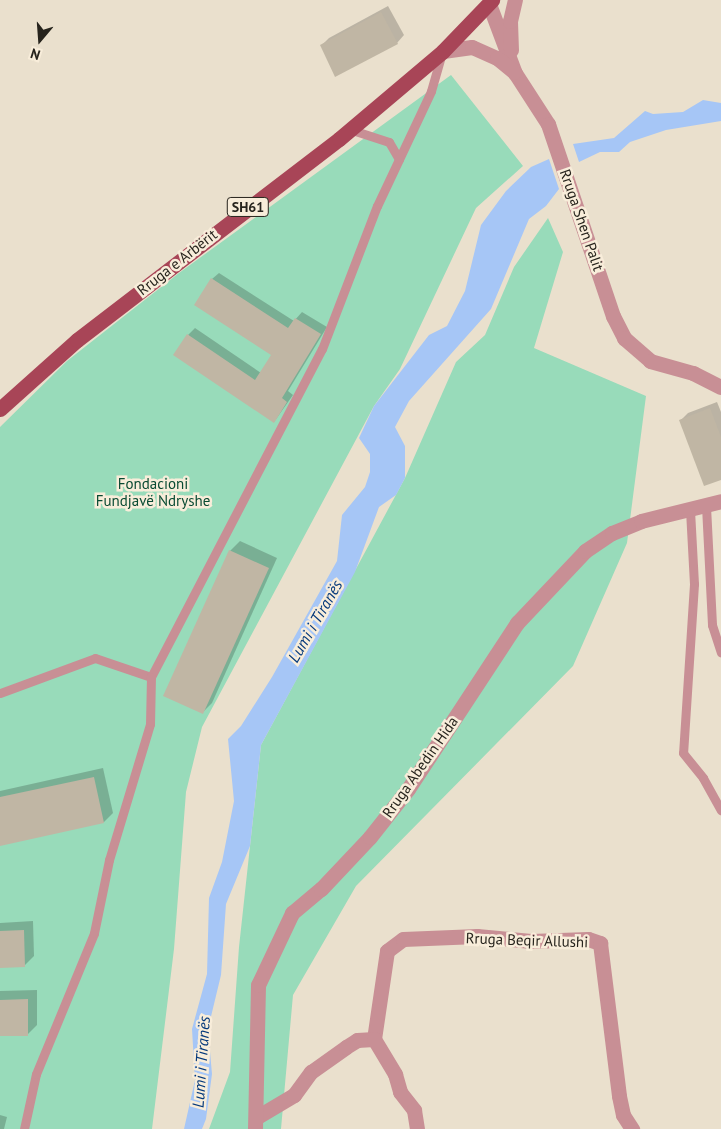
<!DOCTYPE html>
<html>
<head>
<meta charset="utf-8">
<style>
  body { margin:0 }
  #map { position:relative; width:721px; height:1129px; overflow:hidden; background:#eae0cd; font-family:"PT Sans",sans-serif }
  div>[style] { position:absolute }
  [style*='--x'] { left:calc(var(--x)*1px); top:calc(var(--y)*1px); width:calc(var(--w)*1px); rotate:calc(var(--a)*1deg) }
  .green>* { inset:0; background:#98dbba }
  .water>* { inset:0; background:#a6c6f6 }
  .shadow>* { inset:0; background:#0003 }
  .building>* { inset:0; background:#c0b6a4 }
  .lane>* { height:9px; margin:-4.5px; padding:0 4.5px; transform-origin:4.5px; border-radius:4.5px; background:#c88f95 }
  .street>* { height:15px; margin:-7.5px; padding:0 7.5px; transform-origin:7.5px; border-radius:7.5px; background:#c88f95 }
  .primary>* { height:15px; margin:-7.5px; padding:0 7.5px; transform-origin:7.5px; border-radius:7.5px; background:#a84557 }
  span { translate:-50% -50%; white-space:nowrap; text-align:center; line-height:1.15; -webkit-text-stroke:5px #f8edda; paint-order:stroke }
  .shield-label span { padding:1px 4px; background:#f8edda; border:1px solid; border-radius:4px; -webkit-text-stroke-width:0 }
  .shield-label { font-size:14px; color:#27241d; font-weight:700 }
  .street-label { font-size:15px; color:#27241d }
  .park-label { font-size:15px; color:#084a32 }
  .water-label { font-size:16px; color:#05397b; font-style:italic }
  .north { position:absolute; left:15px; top:15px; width:50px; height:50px; -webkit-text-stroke:4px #f8edda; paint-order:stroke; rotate:198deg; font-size:14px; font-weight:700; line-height:20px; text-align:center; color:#27241d }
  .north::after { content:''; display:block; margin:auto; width:18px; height:22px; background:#27241d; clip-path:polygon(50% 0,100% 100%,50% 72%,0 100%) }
</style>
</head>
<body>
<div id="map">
  <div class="green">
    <div style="clip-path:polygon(451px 75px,523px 166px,476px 208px,400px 369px,374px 406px,202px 727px,186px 792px,174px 949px,152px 1129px,0 1129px,0 427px,67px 361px,179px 273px)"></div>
    <div style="clip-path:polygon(548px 218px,563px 252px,534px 348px,646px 396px,627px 543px,573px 666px,356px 886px,293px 995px,281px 1129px,209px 1129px,230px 1072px,239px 947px,261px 745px,405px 478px,456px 362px,485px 335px,514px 267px)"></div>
  </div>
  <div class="water">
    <div style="clip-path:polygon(703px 100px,721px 103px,721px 121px,666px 130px,630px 142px,619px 152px,600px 152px,579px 162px,573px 144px,614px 138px,645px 111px,653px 114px,683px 112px)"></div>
    <div style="clip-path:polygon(549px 159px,559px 189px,546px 206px,529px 219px,491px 309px,409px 401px,395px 427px,405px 446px,405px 478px,396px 495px,379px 507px,355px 572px,261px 745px,250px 846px,226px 904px,221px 975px,208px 1029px,212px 1074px,206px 1119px,202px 1129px,184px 1129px,195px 1080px,192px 1029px,207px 974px,209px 898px,222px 862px,234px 801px,228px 739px,241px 726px,272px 677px,337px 561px,342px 515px,365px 487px,370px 472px,370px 454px,359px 438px,374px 406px,429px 335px,447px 326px,465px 291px,481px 225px,506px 191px,531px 167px)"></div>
  </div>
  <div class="shadow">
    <div style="clip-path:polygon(388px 6px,404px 35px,397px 43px,322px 45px,329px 38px)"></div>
    <div style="clip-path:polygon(219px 273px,294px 321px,302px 312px,327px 327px,288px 391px,293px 395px,274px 422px,188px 335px,195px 328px,261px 373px,273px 355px,212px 279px)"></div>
    <div style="clip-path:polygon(717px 402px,721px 412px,721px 479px,681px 420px,688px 413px)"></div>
    <div style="clip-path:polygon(240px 541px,277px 558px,212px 703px,203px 712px,230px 551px)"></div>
    <div style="clip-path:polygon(103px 768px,113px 813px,104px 822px,0 845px,0 791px)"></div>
    <div style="clip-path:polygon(33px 921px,34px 956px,25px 965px,0 966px,0 923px)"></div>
    <div style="clip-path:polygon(37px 990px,37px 1025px,28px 1034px,0 1035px,0 991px)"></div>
    <div style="clip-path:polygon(0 1115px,7px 1117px,4px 1129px,0 1129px)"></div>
  </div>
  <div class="building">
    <div style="clip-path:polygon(381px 12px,398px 44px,335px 77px,320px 45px)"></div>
    <div style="clip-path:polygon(211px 278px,288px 328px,295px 318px,321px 334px,282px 398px,287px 402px,274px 423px,173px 355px,187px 334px,255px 380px,271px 355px,194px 305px)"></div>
    <div style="clip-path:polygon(710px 408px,721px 437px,721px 480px,704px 486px,679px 420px)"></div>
    <div style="clip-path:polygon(229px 550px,269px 568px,203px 714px,163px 696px)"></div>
    <div style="clip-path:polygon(94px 777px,104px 823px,0 846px,0 797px)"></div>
    <div style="clip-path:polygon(24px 930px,25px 967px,0 968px,0 931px)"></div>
    <div style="clip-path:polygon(28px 999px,28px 1036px,0 1036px,0 1000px)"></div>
  </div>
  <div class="lane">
    <div style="--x:349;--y:129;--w:42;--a:18"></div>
    <div style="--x:389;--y:142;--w:20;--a:60"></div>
    <div style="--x:706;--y:506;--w:119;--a:87.1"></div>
    <div style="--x:712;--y:625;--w:29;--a:72"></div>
    <div style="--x:690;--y:510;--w:74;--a:86.9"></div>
    <div style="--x:694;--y:584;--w:169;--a:93.7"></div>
    <div style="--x:683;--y:753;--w:32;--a:51"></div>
    <div style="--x:703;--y:778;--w:37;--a:61"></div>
    <div style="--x:0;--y:693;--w:101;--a:-20.2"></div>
    <div style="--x:95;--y:658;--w:59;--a:18.7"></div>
    <div style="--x:151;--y:677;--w:370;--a:-62.5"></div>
    <div style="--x:322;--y:349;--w:153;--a:-69"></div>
    <div style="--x:377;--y:206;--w:127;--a:-64.8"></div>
    <div style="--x:431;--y:91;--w:40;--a:-74"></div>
    <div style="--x:24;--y:1129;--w:56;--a:-77.7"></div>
    <div style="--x:36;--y:1074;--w:152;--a:-67.6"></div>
    <div style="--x:94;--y:933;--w:75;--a:-78.4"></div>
    <div style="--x:109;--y:860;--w:142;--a:-73.2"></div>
    <div style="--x:150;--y:724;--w:47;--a:-88.8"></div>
  </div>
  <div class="street">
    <div style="--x:489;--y:4;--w:74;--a:69.4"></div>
    <div style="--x:515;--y:73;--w:61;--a:57.1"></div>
    <div style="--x:548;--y:124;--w:203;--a:71.3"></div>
    <div style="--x:613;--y:316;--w:25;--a:63"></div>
    <div style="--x:624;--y:338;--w:35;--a:41"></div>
    <div style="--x:650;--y:361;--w:45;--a:15.6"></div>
    <div style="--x:693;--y:373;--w:31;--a:27"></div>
    <div style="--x:511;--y:50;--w:29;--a:-92"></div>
    <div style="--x:510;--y:21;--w:22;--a:-77"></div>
    <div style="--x:443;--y:51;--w:29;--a:-8"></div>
    <div style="--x:472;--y:47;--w:27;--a:24"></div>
    <div style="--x:497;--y:58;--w:22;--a:39"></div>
    <div style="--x:374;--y:1039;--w:89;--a:-81.6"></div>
    <div style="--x:387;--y:951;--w:20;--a:-37"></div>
    <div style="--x:403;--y:939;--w:74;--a:-2.3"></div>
    <div style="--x:477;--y:936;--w:54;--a:5.3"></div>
    <div style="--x:531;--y:941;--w:57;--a:-2"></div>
    <div style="--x:588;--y:939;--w:13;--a:18"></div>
    <div style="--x:600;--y:943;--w:154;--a:82.9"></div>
    <div style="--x:619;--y:1096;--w:19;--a:78"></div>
    <div style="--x:623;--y:1115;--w:17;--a:57"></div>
    <div style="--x:257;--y:1117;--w:43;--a:-30.7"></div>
    <div style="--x:294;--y:1095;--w:29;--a:-54"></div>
    <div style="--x:311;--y:1072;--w:43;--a:-35.5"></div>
    <div style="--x:346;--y:1047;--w:13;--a:-32"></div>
    <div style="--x:357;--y:1040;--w:17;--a:-3"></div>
    <div style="--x:374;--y:1039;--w:41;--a:59"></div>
    <div style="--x:395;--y:1074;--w:19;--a:74"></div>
    <div style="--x:400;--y:1092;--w:23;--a:52"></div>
    <div style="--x:414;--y:1110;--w:19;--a:81"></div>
    <div style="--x:255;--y:1129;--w:144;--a:-88.8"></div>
    <div style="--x:258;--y:985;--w:80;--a:-64.7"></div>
    <div style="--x:292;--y:913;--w:38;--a:-40"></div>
    <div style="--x:321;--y:889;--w:71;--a:-46.7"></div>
    <div style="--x:370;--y:837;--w:61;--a:-51.6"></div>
    <div style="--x:408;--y:789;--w:199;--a:-56.7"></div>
    <div style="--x:517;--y:623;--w:99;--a:-46.6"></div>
    <div style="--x:585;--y:551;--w:32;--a:-34"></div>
    <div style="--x:612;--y:533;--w:31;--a:-22"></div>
    <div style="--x:641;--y:521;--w:82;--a:-14"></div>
  </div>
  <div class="primary">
    <div style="--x:0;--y:409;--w:103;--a:-41.9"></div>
    <div style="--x:77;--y:340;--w:330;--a:-37.5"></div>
    <div style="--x:339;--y:139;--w:136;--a:-40.2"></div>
    <div style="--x:443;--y:51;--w:71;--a:-46.1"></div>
  </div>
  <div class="shield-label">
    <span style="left:248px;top:207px">SH61</span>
  </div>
  <div class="street-label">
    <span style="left:582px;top:220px;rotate:71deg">Rruga Shen Palit</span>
    <span style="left:177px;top:262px;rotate:-38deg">Rruga e Arbërit</span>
    <span style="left:420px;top:767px;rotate:-55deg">Rruga Abedin Hida</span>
    <span style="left:527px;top:940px;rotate:2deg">Rruga Beqir Allushi</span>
  </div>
  <div class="park-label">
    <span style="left:153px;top:492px">Fondacioni<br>Fundjavë Ndryshe</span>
  </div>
  <div class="water-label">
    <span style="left:315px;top:621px;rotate:-60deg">Lumi i Tiranës</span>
    <span style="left:201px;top:1062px;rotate:-86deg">Lumi i Tiranës</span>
  </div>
  <div class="north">N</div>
</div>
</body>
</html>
